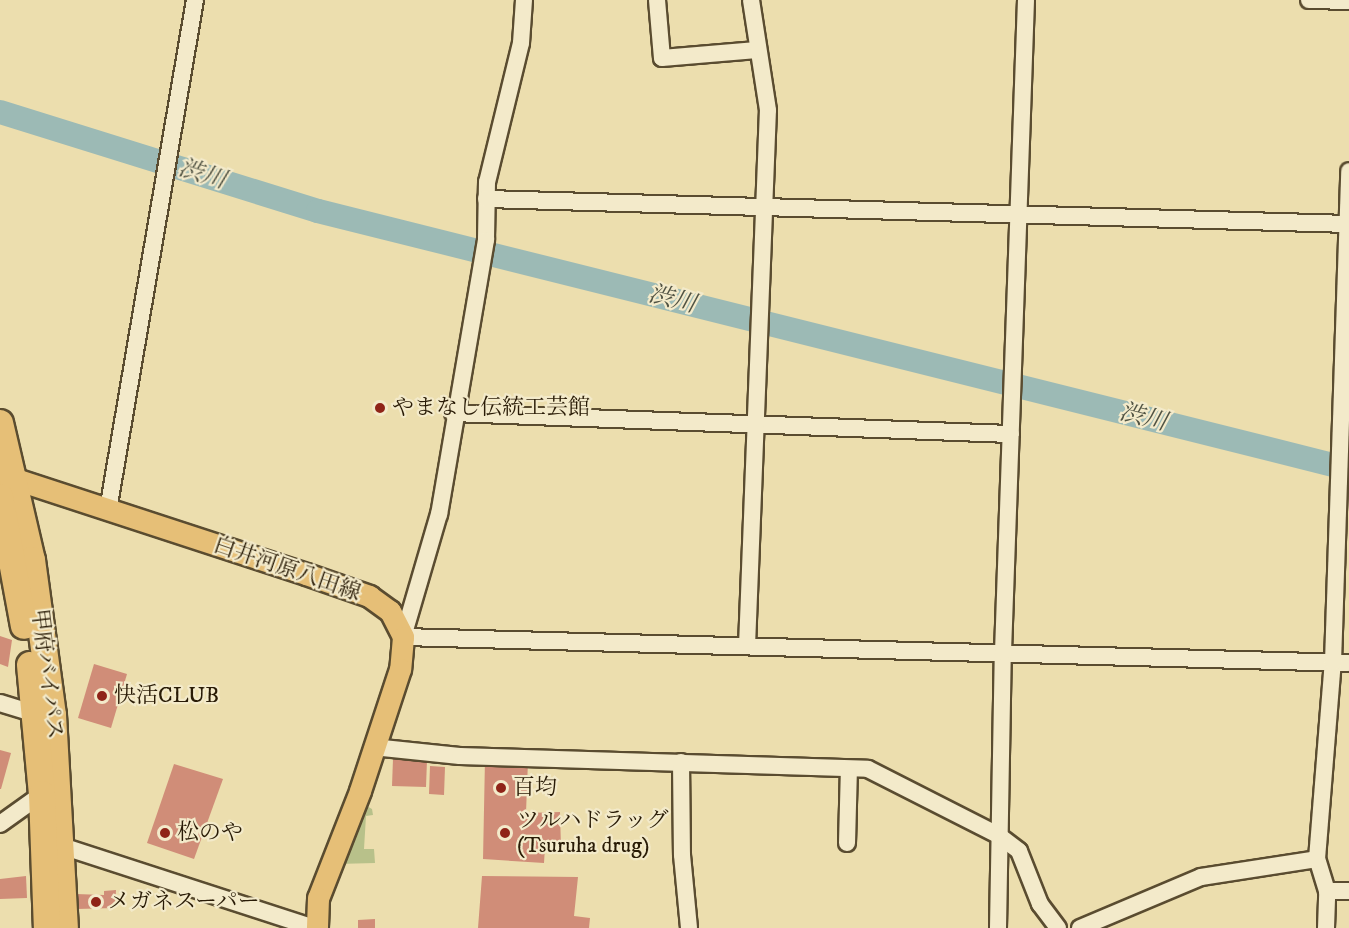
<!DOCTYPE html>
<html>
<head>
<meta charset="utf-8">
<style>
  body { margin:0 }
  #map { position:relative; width:1349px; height:928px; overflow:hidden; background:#ecdeae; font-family:"IM FELL DW Pica","Noto Serif JP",serif }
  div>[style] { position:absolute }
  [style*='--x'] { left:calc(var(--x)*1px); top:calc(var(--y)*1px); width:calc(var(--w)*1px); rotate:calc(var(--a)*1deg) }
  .green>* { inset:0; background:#b8c18a }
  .river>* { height:24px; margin:-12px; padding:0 12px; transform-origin:12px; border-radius:12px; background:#9cbab5 }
  .building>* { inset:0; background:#d08d78 }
  .roads { filter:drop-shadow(2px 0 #5a4c30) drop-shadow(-2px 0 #5a4c30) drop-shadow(0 2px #5a4c30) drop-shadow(0 -2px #5a4c30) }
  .minor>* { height:16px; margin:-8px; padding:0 8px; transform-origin:8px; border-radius:8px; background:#f3eaca }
  .major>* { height:21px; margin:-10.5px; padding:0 10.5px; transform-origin:10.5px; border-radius:10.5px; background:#e6bf77 }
  .highway>* { height:26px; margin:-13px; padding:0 13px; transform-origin:13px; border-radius:13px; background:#e6bf77 }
  .dots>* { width:16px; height:16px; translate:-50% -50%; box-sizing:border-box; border:3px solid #f3eaca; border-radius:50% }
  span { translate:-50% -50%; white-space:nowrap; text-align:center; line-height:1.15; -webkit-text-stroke:4.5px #f3eaca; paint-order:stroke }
  .poi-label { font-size:22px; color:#291b06 }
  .left { translate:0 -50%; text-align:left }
  .street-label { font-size:22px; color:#291b06 }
  .water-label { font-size:24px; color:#515343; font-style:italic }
</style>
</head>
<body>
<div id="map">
  <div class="green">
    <div style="clip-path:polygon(363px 804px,372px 809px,373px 815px,366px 816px,364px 849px,374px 849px,375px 863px,337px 864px)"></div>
  </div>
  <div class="river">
    <div style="--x:0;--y:112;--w:333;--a:17.3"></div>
    <div style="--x:318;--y:211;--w:1063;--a:14.05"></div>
  </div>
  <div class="building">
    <div style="clip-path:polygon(0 636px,12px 640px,8px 667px,0 664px)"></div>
    <div style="clip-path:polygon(94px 664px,127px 674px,111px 728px,78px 718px)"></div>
    <div style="clip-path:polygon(0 750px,11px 753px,1px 789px,0 789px)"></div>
    <div style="clip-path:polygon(393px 759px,427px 760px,426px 787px,392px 786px)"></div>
    <div style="clip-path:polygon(485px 759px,528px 761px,526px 813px,560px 812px,561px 848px,545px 847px,544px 863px,483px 859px)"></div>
    <div style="clip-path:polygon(174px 764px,223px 779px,194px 859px,147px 843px)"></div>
    <div style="clip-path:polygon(430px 766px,445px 767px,444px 795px,429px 794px)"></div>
    <div style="clip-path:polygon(26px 876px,27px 898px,0 899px,0 879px)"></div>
    <div style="clip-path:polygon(482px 876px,578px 877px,574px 916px,590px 918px,589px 928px,478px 928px)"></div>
    <div style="clip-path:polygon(116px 890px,115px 908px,77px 909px,76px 894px,104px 895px,104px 891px)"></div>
    <div style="clip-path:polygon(375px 919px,375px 928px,358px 928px,358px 920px)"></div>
  </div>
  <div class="roads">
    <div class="minor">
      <div style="--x:524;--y:0;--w:43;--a:94"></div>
      <div style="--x:521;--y:43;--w:143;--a:103.7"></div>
      <div style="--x:487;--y:182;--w:58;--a:91"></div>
      <div style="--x:486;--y:240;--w:278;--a:99.7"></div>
      <div style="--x:439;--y:514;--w:128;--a:106.3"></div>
      <div style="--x:403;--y:637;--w:946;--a:1.57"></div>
      <div style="--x:657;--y:0;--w:58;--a:85.1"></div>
      <div style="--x:662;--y:58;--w:95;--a:-4.8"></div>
      <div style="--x:1309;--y:0;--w:40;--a:1.4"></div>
      <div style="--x:486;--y:199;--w:863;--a:1.66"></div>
      <div style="--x:453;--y:413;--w:558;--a:2.16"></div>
      <div style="--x:108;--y:510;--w:517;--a:-80.32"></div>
      <div style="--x:747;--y:646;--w:536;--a:-87.76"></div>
      <div style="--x:768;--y:110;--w:111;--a:-98.8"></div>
      <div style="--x:0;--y:703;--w:37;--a:17"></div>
      <div style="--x:373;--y:747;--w:87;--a:5.9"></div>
      <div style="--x:460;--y:756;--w:408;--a:1.8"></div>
      <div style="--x:868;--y:769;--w:146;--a:26.9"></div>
      <div style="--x:998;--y:835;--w:26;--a:37"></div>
      <div style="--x:1019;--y:851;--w:57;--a:68.4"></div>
      <div style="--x:1040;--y:904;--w:30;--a:53"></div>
      <div style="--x:681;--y:762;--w:93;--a:89.4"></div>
      <div style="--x:682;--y:855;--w:73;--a:84.5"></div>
      <div style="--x:0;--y:824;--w:52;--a:-35.5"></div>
      <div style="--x:847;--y:843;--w:74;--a:-88.5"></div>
      <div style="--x:62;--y:846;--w:265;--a:18"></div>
      <div style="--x:1327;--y:891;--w:22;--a:0"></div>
      <div style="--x:998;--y:928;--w:276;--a:-89"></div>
      <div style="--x:1003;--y:652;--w:652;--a:-87.98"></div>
      <div style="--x:1080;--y:928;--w:131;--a:-22.9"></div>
      <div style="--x:1201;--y:877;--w:117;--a:-8.8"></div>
      <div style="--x:1326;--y:928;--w:37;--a:-88"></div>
      <div style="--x:1327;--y:891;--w:34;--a:-107"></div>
      <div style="--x:1317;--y:859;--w:198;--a:-85.4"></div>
      <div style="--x:1333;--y:662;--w:491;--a:-88.1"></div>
    </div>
    <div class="major">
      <div style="--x:0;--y:474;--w:322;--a:18.1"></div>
      <div style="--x:306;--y:574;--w:67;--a:19.2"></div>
      <div style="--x:369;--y:596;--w:26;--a:36"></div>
      <div style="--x:390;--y:611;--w:29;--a:63"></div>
      <div style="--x:403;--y:637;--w:32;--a:95"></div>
      <div style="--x:400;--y:669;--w:128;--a:108.2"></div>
      <div style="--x:360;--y:791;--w:115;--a:111.4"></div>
      <div style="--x:318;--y:898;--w:30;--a:92"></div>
    </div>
    <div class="highway">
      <div style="--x:0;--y:423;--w:141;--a:76.9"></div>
      <div style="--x:32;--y:560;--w:156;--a:82.3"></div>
      <div style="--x:53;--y:715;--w:213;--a:86.8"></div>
      <div style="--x:0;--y:497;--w:131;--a:79.5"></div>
      <div style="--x:30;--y:665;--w:130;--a:84.7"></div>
      <div style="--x:42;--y:794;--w:134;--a:87.9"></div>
    </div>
  </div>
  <div class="dots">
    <div style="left:380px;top:408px;background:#8f2418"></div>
    <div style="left:102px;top:696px;background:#8f2418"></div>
    <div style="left:501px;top:788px;background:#8f2418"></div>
    <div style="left:165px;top:833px;background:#8f2418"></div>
    <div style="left:505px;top:833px;background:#8f2418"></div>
    <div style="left:96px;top:902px;background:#8f2418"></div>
  </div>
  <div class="poi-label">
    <span class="left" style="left:392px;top:408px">やまなし伝統工芸館</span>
    <span class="left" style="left:114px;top:696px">快活CLUB</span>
    <span class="left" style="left:513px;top:788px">百均</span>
    <span class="left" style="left:517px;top:833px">ツルハドラッグ<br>(Tsuruha drug)</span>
    <span class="left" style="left:177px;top:833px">松のや</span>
    <span class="left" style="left:108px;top:902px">メガネスーパー</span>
  </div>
  <div class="street-label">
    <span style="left:287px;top:569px;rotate:19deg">白井河原八田線</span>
    <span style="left:47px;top:674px;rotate:83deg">甲府バイパス</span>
  </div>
  <div class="water-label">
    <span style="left:202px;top:175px;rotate:17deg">渋川</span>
    <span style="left:672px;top:300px;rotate:14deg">渋川</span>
    <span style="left:1143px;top:418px;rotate:14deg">渋川</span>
  </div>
</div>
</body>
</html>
